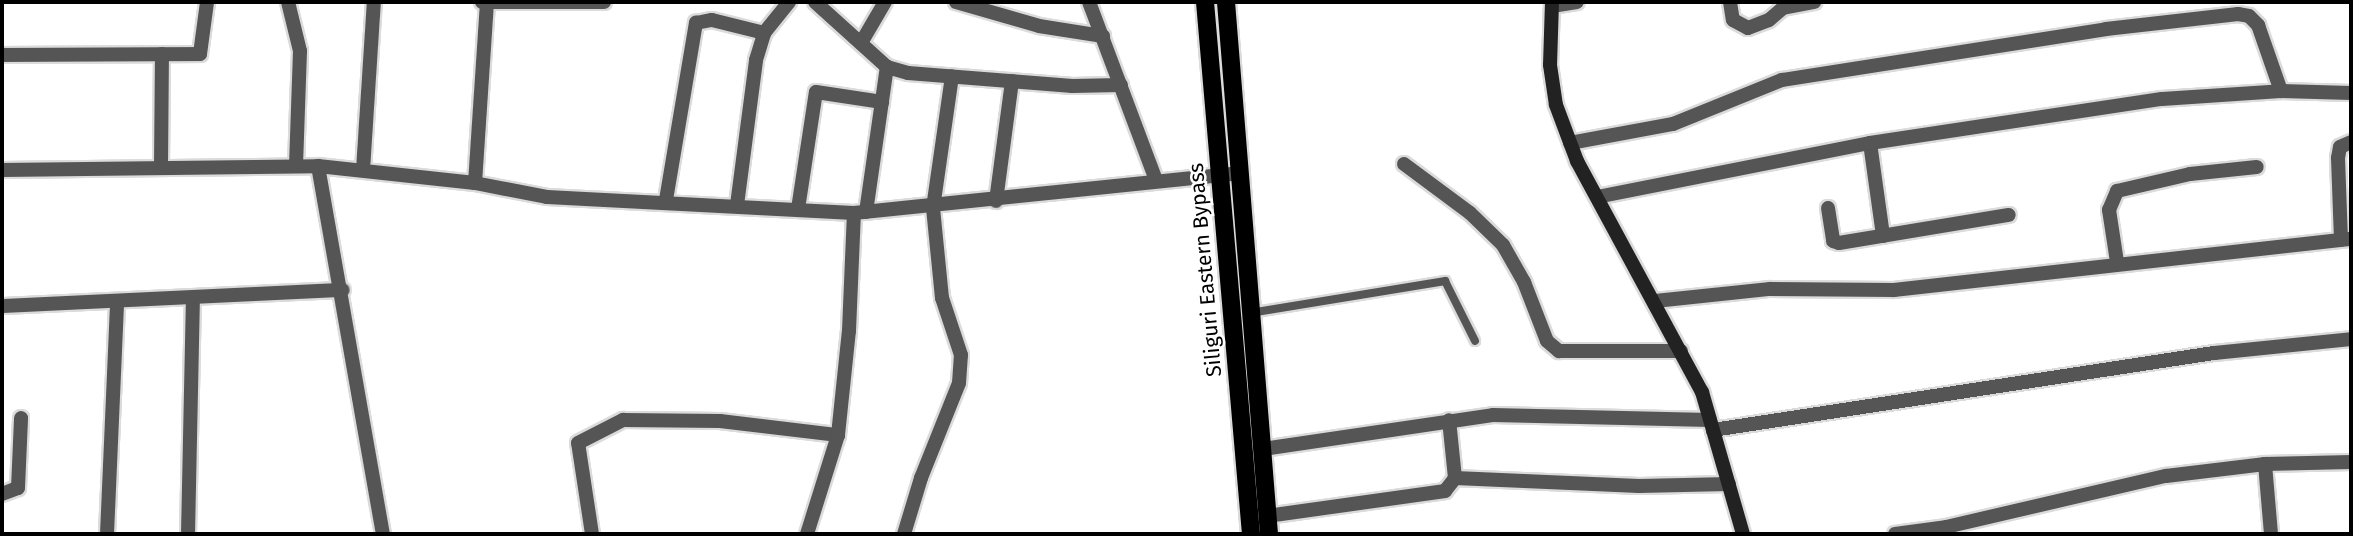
<!DOCTYPE html>
<html>
<head>
<meta charset="utf-8">
<style>
  body { margin:0 }
  #map { position:relative; width:2353px; height:536px; overflow:hidden; background:#fff; font-family:"Fira Sans",sans-serif }
  div>[style] { position:absolute }
  [style*='--x'] { left:calc(var(--x)*1px); top:calc(var(--y)*1px); width:calc(var(--w)*1px); rotate:calc(var(--a)*1deg) }
  .roads { filter:drop-shadow(2px 0 #dbdbdb) drop-shadow(-2px 0 #dbdbdb) drop-shadow(0 2px #dbdbdb) drop-shadow(0 -2px #dbdbdb) }
  .lane>* { height:8px; margin:-4px; padding:0 4px; transform-origin:4px; border-radius:4px; background:#555 }
  .street>* { height:14px; margin:-7px; padding:0 7px; transform-origin:7px; border-radius:7px; background:#555 }
  .secondary>* { height:14px; margin:-7px; padding:0 7px; transform-origin:7px; border-radius:7px; background:#222 }
  .primary>* { height:18px; margin:-9px; padding:0 9px; transform-origin:9px; border-radius:9px; background:#000 }
  span { translate:-50% -50%; white-space:nowrap; text-align:center; line-height:1.15; -webkit-text-stroke:5px #fff; paint-order:stroke }
  .street-label { font-size:21px; color:#000 }
  .frame { position:absolute; inset:0; border:4px solid #000; pointer-events:none }
</style>
</head>
<body>
<div id="map">
  <div class="roads">
    <div class="lane">
      <div style="--x:1250;--y:313;--w:198;--a:-9.3"></div>
      <div style="--x:1445;--y:281;--w:67;--a:63.4"></div>
    </div>
    <div class="street">
      <div style="--x:288;--y:2;--w:50;--a:76.2"></div>
      <div style="--x:300;--y:51;--w:115;--a:92"></div>
      <div style="--x:482;--y:2;--w:122;--a:0"></div>
      <div style="--x:815;--y:2;--w:97;--a:42.1"></div>
      <div style="--x:887;--y:67;--w:22;--a:16"></div>
      <div style="--x:908;--y:73;--w:165;--a:4.5"></div>
      <div style="--x:1072;--y:86;--w:49;--a:-1.2"></div>
      <div style="--x:956;--y:2;--w:86;--a:16.1"></div>
      <div style="--x:1039;--y:26;--w:65;--a:8.9"></div>
      <div style="--x:1089;--y:2;--w:190;--a:69.4"></div>
      <div style="--x:1730;--y:2;--w:18;--a:81"></div>
      <div style="--x:1733;--y:20;--w:17;--a:28"></div>
      <div style="--x:1748;--y:28;--w:22;--a:-21"></div>
      <div style="--x:1769;--y:20;--w:18;--a:-41"></div>
      <div style="--x:1783;--y:8;--w:32;--a:-11"></div>
      <div style="--x:1552;--y:6;--w:25;--a:-9"></div>
      <div style="--x:861;--y:43;--w:48;--a:-59.7"></div>
      <div style="--x:2;--y:55;--w:198;--a:-0.3"></div>
      <div style="--x:200;--y:54;--w:52;--a:-82.3"></div>
      <div style="--x:1570;--y:143;--w:105;--a:-10.5"></div>
      <div style="--x:1673;--y:124;--w:118;--a:-22"></div>
      <div style="--x:1782;--y:80;--w:328;--a:-8.9"></div>
      <div style="--x:2106;--y:29;--w:133;--a:-6.5"></div>
      <div style="--x:2238;--y:14;--w:11;--a:10"></div>
      <div style="--x:2249;--y:16;--w:13;--a:45"></div>
      <div style="--x:2258;--y:25;--w:70;--a:70.8"></div>
      <div style="--x:1870;--y:143;--w:94;--a:82"></div>
      <div style="--x:1404;--y:164;--w:82;--a:36.6"></div>
      <div style="--x:1470;--y:213;--w:46;--a:44.1"></div>
      <div style="--x:1503;--y:245;--w:43;--a:60.4"></div>
      <div style="--x:1524;--y:282;--w:63;--a:68.7"></div>
      <div style="--x:1547;--y:341;--w:16;--a:40"></div>
      <div style="--x:1559;--y:351;--w:122;--a:0"></div>
      <div style="--x:161;--y:165;--w:111;--a:-89.5"></div>
      <div style="--x:318;--y:166;--w:374;--a:80"></div>
      <div style="--x:2;--y:170;--w:316;--a:-0.7"></div>
      <div style="--x:318;--y:166;--w:158;--a:6.2"></div>
      <div style="--x:475;--y:183;--w:73;--a:11"></div>
      <div style="--x:547;--y:197;--w:307;--a:3"></div>
      <div style="--x:854;--y:213;--w:387;--a:-5.9"></div>
      <div style="--x:363;--y:170;--w:168;--a:-86.3"></div>
      <div style="--x:475;--y:183;--w:181;--a:-86.2"></div>
      <div style="--x:1597;--y:197;--w:278;--a:-11.2"></div>
      <div style="--x:1870;--y:143;--w:295;--a:-8.6"></div>
      <div style="--x:2162;--y:99;--w:119;--a:-3.8"></div>
      <div style="--x:2281;--y:91;--w:70;--a:1.6"></div>
      <div style="--x:666;--y:200;--w:180;--a:-80.4"></div>
      <div style="--x:696;--y:23;--w:16;--a:-11"></div>
      <div style="--x:712;--y:20;--w:54;--a:14"></div>
      <div style="--x:996;--y:201;--w:121;--a:-82.4"></div>
      <div style="--x:737;--y:205;--w:146;--a:-82.5"></div>
      <div style="--x:756;--y:60;--w:28;--a:-73"></div>
      <div style="--x:764;--y:33;--w:40;--a:-51"></div>
      <div style="--x:1828;--y:208;--w:33;--a:81"></div>
      <div style="--x:1833;--y:241;--w:6;--a:18"></div>
      <div style="--x:1839;--y:243;--w:172;--a:-9.4"></div>
      <div style="--x:798;--y:209;--w:118;--a:-81.3"></div>
      <div style="--x:816;--y:92;--w:67;--a:8.6"></div>
      <div style="--x:866;--y:212;--w:147;--a:-81.8"></div>
      <div style="--x:2341;--y:240;--w:82;--a:-92.1"></div>
      <div style="--x:2338;--y:158;--w:11;--a:-80"></div>
      <div style="--x:2340;--y:147;--w:12;--a:-24"></div>
      <div style="--x:2117;--y:262;--w:53;--a:-98.7"></div>
      <div style="--x:2109;--y:210;--w:21;--a:-67"></div>
      <div style="--x:2117;--y:191;--w:75;--a:-13.1"></div>
      <div style="--x:2190;--y:174;--w:67;--a:-6"></div>
      <div style="--x:1655;--y:301;--w:116;--a:-6"></div>
      <div style="--x:1770;--y:289;--w:124;--a:0.5"></div>
      <div style="--x:1894;--y:290;--w:460;--a:-6.4"></div>
      <div style="--x:2;--y:306;--w:341;--a:-2.7"></div>
      <div style="--x:1713;--y:430;--w:507;--a:-8.74"></div>
      <div style="--x:2214;--y:353;--w:138;--a:-5.8"></div>
      <div style="--x:1263;--y:449;--w:232;--a:-8.4"></div>
      <div style="--x:1493;--y:415;--w:217;--a:1.3"></div>
      <div style="--x:2265;--y:464;--w:70;--a:85.1"></div>
      <div style="--x:1455;--y:478;--w:184;--a:2.5"></div>
      <div style="--x:1639;--y:486;--w:90;--a:-1.3"></div>
      <div style="--x:2;--y:494;--w:17;--a:-21"></div>
      <div style="--x:18;--y:488;--w:70;--a:-87.5"></div>
      <div style="--x:1267;--y:516;--w:180;--a:-8"></div>
      <div style="--x:1445;--y:491;--w:16;--a:-52"></div>
      <div style="--x:1455;--y:478;--w:58;--a:-95.9"></div>
      <div style="--x:107;--y:534;--w:233;--a:-87.5"></div>
      <div style="--x:188;--y:534;--w:237;--a:-88.8"></div>
      <div style="--x:592;--y:534;--w:92;--a:-98.7"></div>
      <div style="--x:578;--y:443;--w:51;--a:-27.1"></div>
      <div style="--x:623;--y:420;--w:97;--a:0.6"></div>
      <div style="--x:720;--y:421;--w:119;--a:6.8"></div>
      <div style="--x:807;--y:534;--w:104;--a:-72.6"></div>
      <div style="--x:838;--y:435;--w:105;--a:-84"></div>
      <div style="--x:849;--y:331;--w:118;--a:-87.6"></div>
      <div style="--x:904;--y:534;--w:59;--a:-73.1"></div>
      <div style="--x:921;--y:478;--w:102;--a:-68.2"></div>
      <div style="--x:959;--y:383;--w:28;--a:-86"></div>
      <div style="--x:961;--y:355;--w:60;--a:-108.4"></div>
      <div style="--x:942;--y:298;--w:90;--a:-95.7"></div>
      <div style="--x:933;--y:208;--w:133;--a:-81.8"></div>
      <div style="--x:1895;--y:534;--w:51;--a:-7.8"></div>
      <div style="--x:1946;--y:527;--w:226;--a:-13.1"></div>
      <div style="--x:2166;--y:476;--w:100;--a:-6.9"></div>
      <div style="--x:2265;--y:464;--w:86;--a:-1.3"></div>
    </div>
    <div class="secondary">
      <div style="--x:1552;--y:2;--w:63;--a:91.8"></div>
      <div style="--x:1550;--y:65;--w:40;--a:81.5"></div>
      <div style="--x:1556;--y:105;--w:60;--a:69.4"></div>
      <div style="--x:1577;--y:161;--w:263;--a:61.6"></div>
      <div style="--x:1702;--y:392;--w:148;--a:73.9"></div>
    </div>
    <div class="primary">
      <div style="--x:1205;--y:2;--w:534;--a:85.06"></div>
      <div style="--x:1226;--y:2;--w:534;--a:85.38"></div>
    </div>
  </div>
  <div class="street-label">
    <span style="left:1205px;top:270px;rotate:-95deg">Siliguri Eastern Bypass</span>
  </div>
  <div class="frame"></div>
</div>
</body>
</html>
